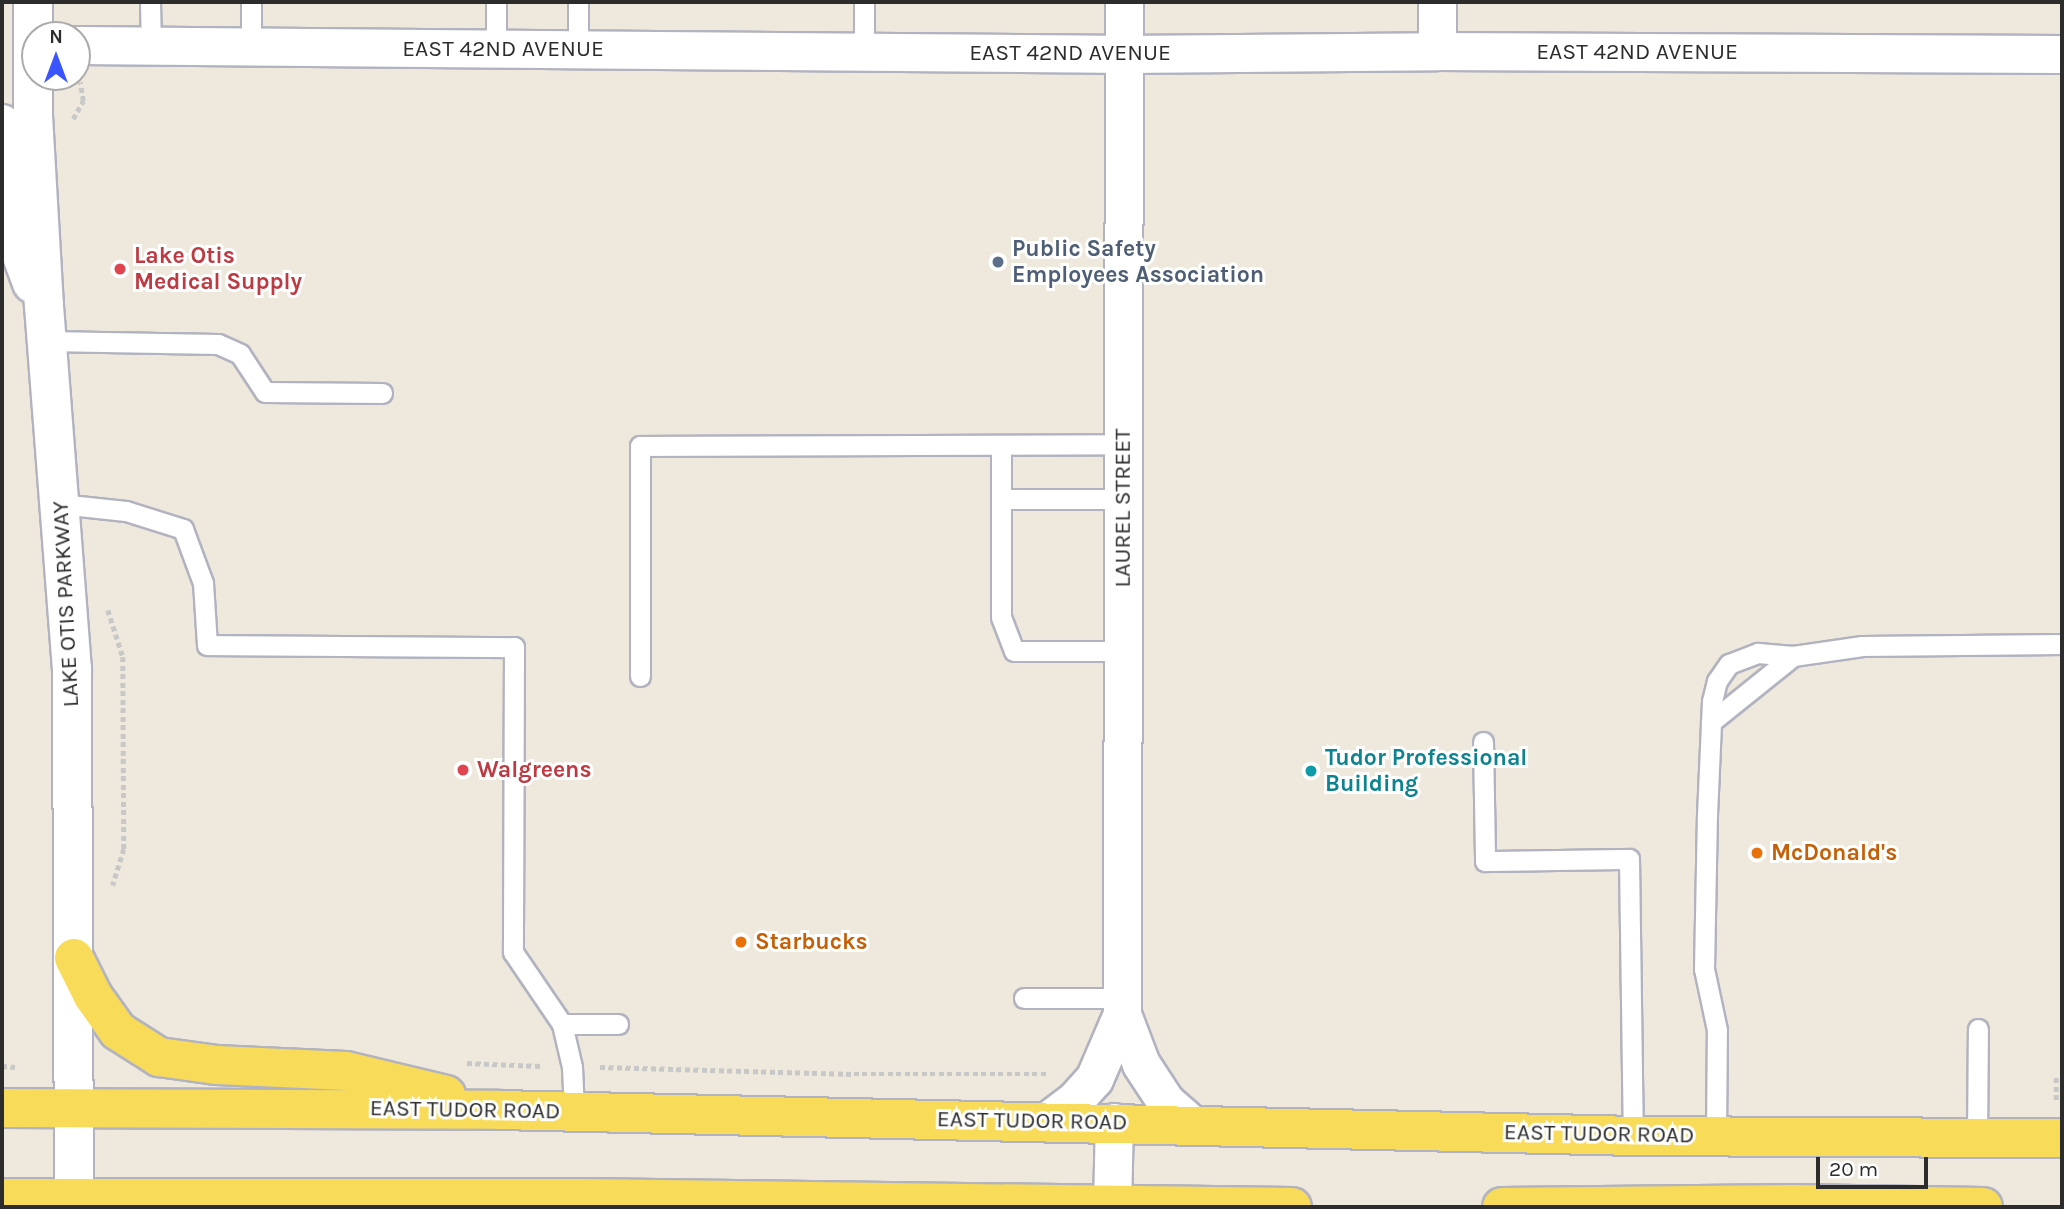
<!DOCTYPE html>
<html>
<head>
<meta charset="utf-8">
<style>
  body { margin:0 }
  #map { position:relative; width:2064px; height:1209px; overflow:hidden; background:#eee8dd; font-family:Karla,sans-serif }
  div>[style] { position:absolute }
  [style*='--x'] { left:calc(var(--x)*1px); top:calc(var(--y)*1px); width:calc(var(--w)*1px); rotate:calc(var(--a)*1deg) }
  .path>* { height:4.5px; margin-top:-2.25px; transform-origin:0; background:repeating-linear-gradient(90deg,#c8c8c8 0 5px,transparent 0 8.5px) }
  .roads { filter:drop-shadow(2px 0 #b2b3c0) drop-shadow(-2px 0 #b2b3c0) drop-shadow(0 2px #b2b3c0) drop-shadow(0 -2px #b2b3c0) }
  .service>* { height:19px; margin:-9.5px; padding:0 9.5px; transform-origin:9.5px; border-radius:9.5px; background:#fff }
  .minor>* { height:37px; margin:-18.5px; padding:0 18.5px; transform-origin:18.5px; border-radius:18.5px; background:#fff }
  .secondary>* { height:38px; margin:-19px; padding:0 19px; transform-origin:19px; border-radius:19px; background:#fff }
  .primary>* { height:38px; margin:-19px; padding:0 19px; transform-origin:19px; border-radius:19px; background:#f8db59 }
  .dots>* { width:19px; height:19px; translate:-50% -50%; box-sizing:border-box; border:4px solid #fff; border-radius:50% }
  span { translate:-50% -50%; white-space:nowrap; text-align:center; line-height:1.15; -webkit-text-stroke:6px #fff; paint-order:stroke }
  .street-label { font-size:23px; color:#2c2c2c }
  .service-label { font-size:23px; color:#4e5e75; font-weight:700 }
  .left { translate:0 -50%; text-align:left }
  .health-label { font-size:23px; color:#be3a42; font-weight:700 }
  .culture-label { font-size:23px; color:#0d838f; font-weight:700 }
  .food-label { font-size:23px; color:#c56008; font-weight:700 }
  .frame { position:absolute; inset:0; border:4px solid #2c2c2c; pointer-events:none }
  .north { position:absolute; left:21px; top:21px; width:70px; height:70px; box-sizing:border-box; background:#fff; border:2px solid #ababab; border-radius:50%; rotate:0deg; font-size:19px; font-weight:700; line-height:28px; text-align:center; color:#2c2c2c }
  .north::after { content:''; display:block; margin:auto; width:24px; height:32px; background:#3a54ff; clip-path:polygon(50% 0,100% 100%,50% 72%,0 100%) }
  .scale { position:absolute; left:1816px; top:1157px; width:112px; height:32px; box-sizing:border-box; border:4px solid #2c2c2c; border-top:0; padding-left:9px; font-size:21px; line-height:24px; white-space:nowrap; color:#2c2c2c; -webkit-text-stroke:5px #fff; paint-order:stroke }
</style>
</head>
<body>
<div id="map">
  <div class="path">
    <div style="--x:73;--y:119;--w:21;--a:-61"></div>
    <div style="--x:83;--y:101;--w:19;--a:-99"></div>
    <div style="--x:108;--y:610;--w:49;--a:72.3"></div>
    <div style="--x:123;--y:657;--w:192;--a:89.7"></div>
    <div style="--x:124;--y:849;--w:38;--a:107"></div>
    <div style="--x:467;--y:1063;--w:75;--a:2.3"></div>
    <div style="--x:2;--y:1066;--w:13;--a:4"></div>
    <div style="--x:600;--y:1067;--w:254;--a:1.6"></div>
    <div style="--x:854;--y:1074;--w:192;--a:0"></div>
    <div style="--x:2056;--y:1100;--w:24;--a:-90"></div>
  </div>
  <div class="roads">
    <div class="service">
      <div style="--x:150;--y:2;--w:43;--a:88.7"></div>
      <div style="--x:251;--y:2;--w:45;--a:90"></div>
      <div style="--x:578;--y:2;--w:48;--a:90"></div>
      <div style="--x:864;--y:2;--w:50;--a:90"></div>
      <div style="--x:496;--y:49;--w:47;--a:-90"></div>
      <div style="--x:47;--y:341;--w:171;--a:1"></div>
      <div style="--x:218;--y:344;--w:24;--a:24"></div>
      <div style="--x:240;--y:354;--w:45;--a:56.7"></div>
      <div style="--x:265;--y:392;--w:117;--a:0.5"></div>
      <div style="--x:1001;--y:445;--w:172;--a:90"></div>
      <div style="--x:1001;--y:617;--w:36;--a:69"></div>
      <div style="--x:1014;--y:651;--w:109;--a:0"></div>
      <div style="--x:1001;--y:499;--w:122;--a:0"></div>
      <div style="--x:60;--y:504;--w:66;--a:6.1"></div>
      <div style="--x:126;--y:511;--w:60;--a:17.5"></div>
      <div style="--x:183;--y:529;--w:58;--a:69.7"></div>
      <div style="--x:203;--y:583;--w:62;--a:86.3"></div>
      <div style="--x:207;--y:645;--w:307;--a:0.4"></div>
      <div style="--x:514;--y:647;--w:305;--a:90.2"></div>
      <div style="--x:513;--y:952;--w:87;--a:55.8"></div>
      <div style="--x:562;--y:1024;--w:44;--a:76.9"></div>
      <div style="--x:572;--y:1067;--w:44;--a:87.4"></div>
      <div style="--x:640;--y:676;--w:230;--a:-90"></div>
      <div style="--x:640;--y:446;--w:484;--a:-0.2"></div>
      <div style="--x:1711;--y:722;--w:105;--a:-38.8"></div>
      <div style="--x:1483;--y:742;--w:119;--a:89"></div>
      <div style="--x:1485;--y:861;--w:144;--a:-0.8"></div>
      <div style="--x:1629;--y:859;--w:277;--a:89.2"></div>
      <div style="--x:1024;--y:998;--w:98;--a:0"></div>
      <div style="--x:562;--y:1024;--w:56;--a:0"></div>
      <div style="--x:1716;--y:1135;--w:105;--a:-89.5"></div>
      <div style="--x:1717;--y:1030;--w:62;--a:-102"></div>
      <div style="--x:1704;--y:969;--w:154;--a:-88.9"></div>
      <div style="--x:1707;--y:815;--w:114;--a:-87.5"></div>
      <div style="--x:1712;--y:701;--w:21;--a:-76"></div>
      <div style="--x:1717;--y:681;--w:21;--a:-55"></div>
      <div style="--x:1729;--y:664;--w:31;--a:-21"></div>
      <div style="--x:1758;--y:653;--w:35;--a:5"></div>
      <div style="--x:1793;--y:656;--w:70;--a:-8.2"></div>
      <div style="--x:1862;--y:646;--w:200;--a:-0.6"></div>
      <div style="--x:1977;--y:1137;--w:108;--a:-89.5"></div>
    </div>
    <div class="minor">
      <div style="--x:77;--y:45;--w:1047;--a:0.49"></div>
      <div style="--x:1124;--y:54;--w:313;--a:-0.5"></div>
      <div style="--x:1437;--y:51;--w:625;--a:0.28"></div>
      <div style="--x:1437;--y:51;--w:49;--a:-90"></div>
      <div style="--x:1122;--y:1014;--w:53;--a:69.2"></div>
      <div style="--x:1141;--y:1064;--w:45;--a:56.7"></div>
      <div style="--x:1166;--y:1102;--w:35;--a:41"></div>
      <div style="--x:1047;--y:1121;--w:34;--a:-37"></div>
      <div style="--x:1074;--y:1101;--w:30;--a:-48"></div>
      <div style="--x:1094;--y:1079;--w:71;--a:-66.7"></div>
      <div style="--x:1122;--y:1014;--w:1012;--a:-89.89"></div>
      <div style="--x:1112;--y:1207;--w:85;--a:-88.7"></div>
    </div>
    <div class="secondary">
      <div style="--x:33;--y:2;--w:114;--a:90"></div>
      <div style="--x:33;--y:116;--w:190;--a:86.7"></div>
      <div style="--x:44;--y:306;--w:364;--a:85.6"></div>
      <div style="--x:72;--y:669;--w:538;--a:89.79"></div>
      <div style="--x:2;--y:124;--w:28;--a:77"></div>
      <div style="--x:8;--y:151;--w:75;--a:87.7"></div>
      <div style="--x:11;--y:226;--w:61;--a:69.8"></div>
    </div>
    <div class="primary">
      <div style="--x:74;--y:958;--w:42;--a:63.4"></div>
      <div style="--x:93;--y:996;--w:43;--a:54.5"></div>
      <div style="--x:118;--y:1031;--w:49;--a:32.4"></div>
      <div style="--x:159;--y:1057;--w:59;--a:7.9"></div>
      <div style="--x:217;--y:1065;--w:129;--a:2.7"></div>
      <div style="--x:346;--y:1071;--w:103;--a:13.5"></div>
      <div style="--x:2;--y:1108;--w:497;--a:0.2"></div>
      <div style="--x:499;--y:1110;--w:1134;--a:1.31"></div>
      <div style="--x:1633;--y:1136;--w:429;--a:0.3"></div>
      <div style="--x:2;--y:1198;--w:580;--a:0"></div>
      <div style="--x:582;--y:1198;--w:710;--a:0.73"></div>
      <div style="--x:1502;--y:1207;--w:292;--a:-0.6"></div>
      <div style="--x:1794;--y:1204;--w:189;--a:0.9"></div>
    </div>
  </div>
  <div class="dots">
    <div style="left:998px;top:262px;background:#5c6f8a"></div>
    <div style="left:120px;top:269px;background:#e0444e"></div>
    <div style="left:463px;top:770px;background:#e0444e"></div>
    <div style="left:1311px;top:771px;background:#0f9aa8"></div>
    <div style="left:1757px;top:853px;background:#e8710a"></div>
    <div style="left:741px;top:942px;background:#e8710a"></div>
  </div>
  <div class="street-label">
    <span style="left:503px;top:49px">EAST 42ND AVENUE</span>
    <span style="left:1637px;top:52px">EAST 42ND AVENUE</span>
    <span style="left:1070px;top:53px">EAST 42ND AVENUE</span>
    <span style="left:1123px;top:508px;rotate:-90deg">LAUREL STREET</span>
    <span style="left:66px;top:604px;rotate:-93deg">LAKE OTIS PARKWAY</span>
    <span style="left:465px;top:1110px;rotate:1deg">EAST TUDOR ROAD</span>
    <span style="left:1032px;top:1121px;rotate:1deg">EAST TUDOR ROAD</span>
    <span style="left:1599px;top:1134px;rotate:1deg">EAST TUDOR ROAD</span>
  </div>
  <div class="service-label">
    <span class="left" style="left:1012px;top:262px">Public Safety<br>Employees Association</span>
  </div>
  <div class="health-label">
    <span class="left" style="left:134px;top:269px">Lake Otis<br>Medical Supply</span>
    <span class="left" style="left:477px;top:770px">Walgreens</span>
  </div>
  <div class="culture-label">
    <span class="left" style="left:1325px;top:771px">Tudor Professional<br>Building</span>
  </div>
  <div class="food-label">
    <span class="left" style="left:1771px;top:853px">McDonald's</span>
    <span class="left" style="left:755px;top:942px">Starbucks</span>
  </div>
  <div class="frame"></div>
  <div class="north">N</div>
  <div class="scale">20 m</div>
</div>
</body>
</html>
